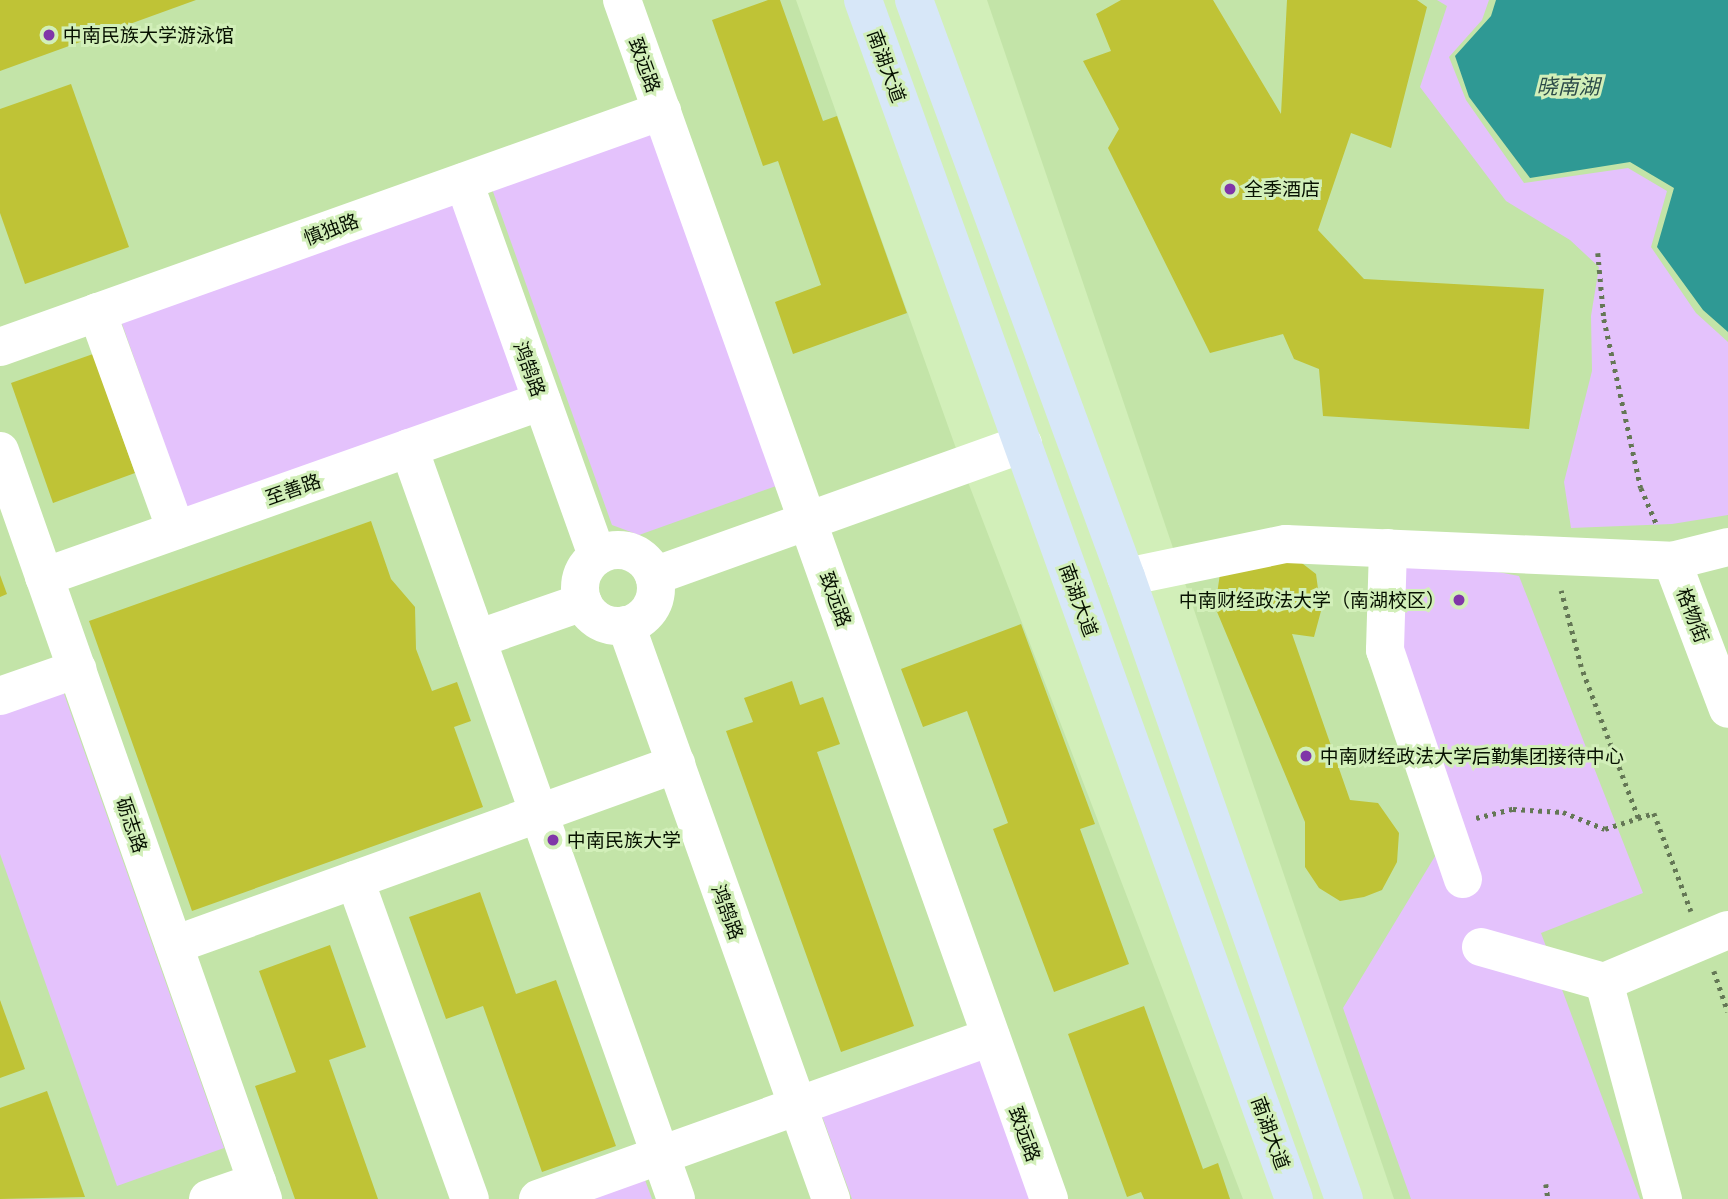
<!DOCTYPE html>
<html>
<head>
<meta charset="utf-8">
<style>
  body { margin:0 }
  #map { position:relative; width:1728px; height:1199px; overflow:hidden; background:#d2efb9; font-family:"Golos Text","Noto Sans SC",sans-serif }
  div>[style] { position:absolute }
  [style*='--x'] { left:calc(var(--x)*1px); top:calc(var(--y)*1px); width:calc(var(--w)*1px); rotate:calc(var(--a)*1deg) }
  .built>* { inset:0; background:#c3e4a8 }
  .green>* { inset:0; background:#e4c2fc }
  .water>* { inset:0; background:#2f9994 }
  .building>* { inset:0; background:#bfc336 }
  .path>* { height:4.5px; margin-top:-2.25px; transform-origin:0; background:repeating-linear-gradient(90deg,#647755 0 3.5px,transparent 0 8.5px) }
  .minor>* { height:38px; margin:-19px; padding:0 19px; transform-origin:19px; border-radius:19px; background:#fff }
  .minor>.ring { margin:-19px; padding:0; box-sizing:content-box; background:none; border:38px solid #fff; border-radius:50% }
  .major>* { height:38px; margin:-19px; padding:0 19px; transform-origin:19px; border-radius:19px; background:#d7e7f8 }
  .dots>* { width:19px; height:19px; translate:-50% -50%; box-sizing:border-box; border:4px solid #d2efb9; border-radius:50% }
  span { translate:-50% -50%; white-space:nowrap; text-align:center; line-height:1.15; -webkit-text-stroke:6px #d2efb9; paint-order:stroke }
  .poi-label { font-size:19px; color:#071101 }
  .left { translate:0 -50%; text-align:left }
  .right { translate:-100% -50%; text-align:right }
  .street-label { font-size:19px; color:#071101 }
  .water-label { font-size:21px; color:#2c4b49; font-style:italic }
</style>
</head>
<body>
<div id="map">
  <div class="built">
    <div style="clip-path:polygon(0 0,796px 0,968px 482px,1243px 1199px,0 1199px)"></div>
    <div style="clip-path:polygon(987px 0,1728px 0,1728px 1199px,1394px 1199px)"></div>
  </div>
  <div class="green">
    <div style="clip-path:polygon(1437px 0,1489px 0,1482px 20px,1449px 57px,1466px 100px,1524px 183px,1628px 168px,1667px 191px,1651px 247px,1696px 313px,1728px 342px,1728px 515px,1672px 524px,1571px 528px,1564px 482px,1592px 371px,1591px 316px,1599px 267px,1570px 240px,1506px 201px,1420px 87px,1447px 6px)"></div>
    <div style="clip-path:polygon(652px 129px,779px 485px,639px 535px,612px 525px,491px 186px)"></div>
    <div style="clip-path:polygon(455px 200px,522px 391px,187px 508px,120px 318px)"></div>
    <div style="clip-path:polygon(1382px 550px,1519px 576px,1643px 893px,1541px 933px,1640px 1199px,1411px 1199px,1343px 1008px,1457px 820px,1385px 650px)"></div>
    <div style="clip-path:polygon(63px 691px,224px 1148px,117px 1186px,0 854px,0 714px)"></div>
    <div style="clip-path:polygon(980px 1056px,1031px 1199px,852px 1199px,821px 1113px)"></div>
    <div style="clip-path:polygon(645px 1180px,652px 1199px,590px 1199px)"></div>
  </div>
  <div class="water">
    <div style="clip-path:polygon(1496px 0,1728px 0,1728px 332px,1703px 310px,1657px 247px,1674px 188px,1630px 162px,1530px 178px,1469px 97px,1455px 56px,1491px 16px)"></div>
  </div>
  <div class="building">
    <div style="clip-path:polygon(0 0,196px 0,0 71px)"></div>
    <div style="clip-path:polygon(768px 0,780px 0,823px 121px,837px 116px,907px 313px,793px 354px,775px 302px,821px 285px,778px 161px,763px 166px,712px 20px)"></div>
    <div style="clip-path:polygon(1121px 0,1213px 0,1281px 114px,1287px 0,1417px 0,1427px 7px,1391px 148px,1351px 133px,1318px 230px,1364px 279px,1544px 289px,1529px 429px,1323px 416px,1319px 369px,1294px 359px,1283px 334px,1210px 353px,1108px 148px,1119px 129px,1083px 61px,1111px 51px,1096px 14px)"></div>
    <div style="clip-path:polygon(71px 84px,129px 247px,25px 284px,0 213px,0 109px)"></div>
    <div style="clip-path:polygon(93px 354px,135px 473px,53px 503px,11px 383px)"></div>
    <div style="clip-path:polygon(371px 521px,391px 579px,415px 607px,416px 649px,432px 691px,457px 682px,471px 721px,454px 727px,483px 807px,192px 911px,89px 621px)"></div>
    <div style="clip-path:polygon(1294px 557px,1316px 574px,1321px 611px,1314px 637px,1292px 634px,1350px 800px,1378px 803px,1399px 833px,1397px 862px,1382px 890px,1364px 897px,1340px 901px,1319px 888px,1305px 867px,1305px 822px,1215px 607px,1220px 574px)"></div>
    <div style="clip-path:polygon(0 575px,7px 594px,0 597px)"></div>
    <div style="clip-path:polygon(1021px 624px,1095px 824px,1080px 829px,1129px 964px,1054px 992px,993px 829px,1008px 823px,967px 711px,923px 727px,901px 669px)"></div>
    <div style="clip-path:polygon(792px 681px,800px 705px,823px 697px,840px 744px,817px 752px,914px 1026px,841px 1052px,726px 731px,753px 722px,744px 698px)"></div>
    <div style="clip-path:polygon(480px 892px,516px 994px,556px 980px,616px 1146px,542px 1172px,483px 1006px,446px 1019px,409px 917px)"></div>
    <div style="clip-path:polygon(330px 945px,366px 1047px,329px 1060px,378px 1199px,295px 1199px,255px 1086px,296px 1072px,259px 971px)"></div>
    <div style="clip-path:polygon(0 1000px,25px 1069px,0 1078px)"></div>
    <div style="clip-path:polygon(1144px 1006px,1203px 1169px,1218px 1163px,1230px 1199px,1144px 1199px,1141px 1192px,1127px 1197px,1068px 1034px)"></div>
    <div style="clip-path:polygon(47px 1091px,85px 1197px,0 1199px,0 1108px)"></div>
  </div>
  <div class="path">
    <div style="--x:1598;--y:253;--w:66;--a:84.8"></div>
    <div style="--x:1604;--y:319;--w:173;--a:77.7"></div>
    <div style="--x:1641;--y:488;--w:40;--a:66.6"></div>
    <div style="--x:1476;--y:818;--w:38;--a:-14"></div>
    <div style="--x:1513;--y:809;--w:50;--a:3.4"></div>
    <div style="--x:1563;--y:812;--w:45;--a:22"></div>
    <div style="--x:1605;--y:829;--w:35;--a:-18"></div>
    <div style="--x:1638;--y:818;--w:161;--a:-110.7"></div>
    <div style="--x:1581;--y:667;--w:79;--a:-104.7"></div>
    <div style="--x:1638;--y:818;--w:17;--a:-17"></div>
    <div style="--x:1654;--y:813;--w:105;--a:69.3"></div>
    <div style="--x:1714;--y:971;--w:43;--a:71.1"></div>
    <div style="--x:1546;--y:1184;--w:15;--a:82"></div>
  </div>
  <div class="minor">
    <div style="--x:622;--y:0;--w:1273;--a:70.4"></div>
    <div style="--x:464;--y:182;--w:397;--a:70.4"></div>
    <div style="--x:97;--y:312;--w:232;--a:70.1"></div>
    <div style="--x:0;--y:347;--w:703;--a:-19.62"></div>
    <div style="--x:409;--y:448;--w:797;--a:70.43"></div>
    <div style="--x:0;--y:451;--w:793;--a:70.63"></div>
    <div style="--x:1388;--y:548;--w:102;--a:91.7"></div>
    <div style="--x:1385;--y:650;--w:242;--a:71.2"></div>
    <div class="ring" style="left:580px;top:550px;width:38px;height:38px"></div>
    <div style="--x:1672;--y:561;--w:158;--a:69.3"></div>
    <div style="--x:654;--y:576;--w:392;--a:-19.7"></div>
    <div style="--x:44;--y:577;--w:528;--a:-19.46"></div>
    <div style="--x:1126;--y:577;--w:163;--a:-11.7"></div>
    <div style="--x:1286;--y:544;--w:386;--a:2.5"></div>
    <div style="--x:1672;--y:561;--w:58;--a:-14"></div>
    <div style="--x:626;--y:625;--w:610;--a:70.35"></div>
    <div style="--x:477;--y:639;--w:112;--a:-19.2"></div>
    <div style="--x:0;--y:696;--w:82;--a:-19.3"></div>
    <div style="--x:355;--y:880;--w:339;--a:70.2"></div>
    <div style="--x:174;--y:945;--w:534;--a:-19.83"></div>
    <div style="--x:1481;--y:947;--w:128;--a:15.9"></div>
    <div style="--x:1604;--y:982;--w:134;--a:-22.8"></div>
    <div style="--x:1604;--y:982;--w:225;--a:74.8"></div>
    <div style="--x:208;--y:1199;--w:52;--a:-19.1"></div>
    <div style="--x:538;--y:1199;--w:481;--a:-19.7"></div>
  </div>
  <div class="major">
    <div style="--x:863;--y:0;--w:1274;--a:70.23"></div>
    <div style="--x:914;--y:0;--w:615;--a:69.83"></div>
    <div style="--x:1126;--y:577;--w:659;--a:70.69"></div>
  </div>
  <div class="dots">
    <div style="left:49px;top:35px;background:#8036a8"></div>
    <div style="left:1230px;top:189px;background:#8036a8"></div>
    <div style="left:1459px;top:600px;background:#8036a8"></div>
    <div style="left:1306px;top:756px;background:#8036a8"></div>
    <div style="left:553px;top:840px;background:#8036a8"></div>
  </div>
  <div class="poi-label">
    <span class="left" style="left:63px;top:35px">中南民族大学游泳馆</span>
    <span class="left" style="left:1244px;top:189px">全季酒店</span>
    <span class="right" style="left:1445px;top:600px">中南财经政法大学（南湖校区）</span>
    <span class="left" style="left:1320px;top:756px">中南财经政法大学后勤集团接待中心</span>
    <span class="left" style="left:567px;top:840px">中南民族大学</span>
  </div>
  <div class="street-label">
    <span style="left:645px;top:65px;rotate:70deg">致远路</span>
    <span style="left:887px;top:66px;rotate:70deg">南湖大道</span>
    <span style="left:331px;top:229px;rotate:-20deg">慎独路</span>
    <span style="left:530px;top:369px;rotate:70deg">鸿鹄路</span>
    <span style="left:293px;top:489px;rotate:-19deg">至善路</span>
    <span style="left:836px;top:599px;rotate:70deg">致远路</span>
    <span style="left:1079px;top:600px;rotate:70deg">南湖大道</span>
    <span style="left:1693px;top:615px;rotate:69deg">格物街</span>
    <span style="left:132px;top:825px;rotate:71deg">砺志路</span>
    <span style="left:728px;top:912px;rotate:70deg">鸿鹄路</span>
    <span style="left:1271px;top:1133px;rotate:70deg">南湖大道</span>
    <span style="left:1025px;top:1134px;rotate:70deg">致远路</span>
  </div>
  <div class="water-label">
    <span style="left:1568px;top:86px">晓南湖</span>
  </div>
</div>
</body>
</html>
